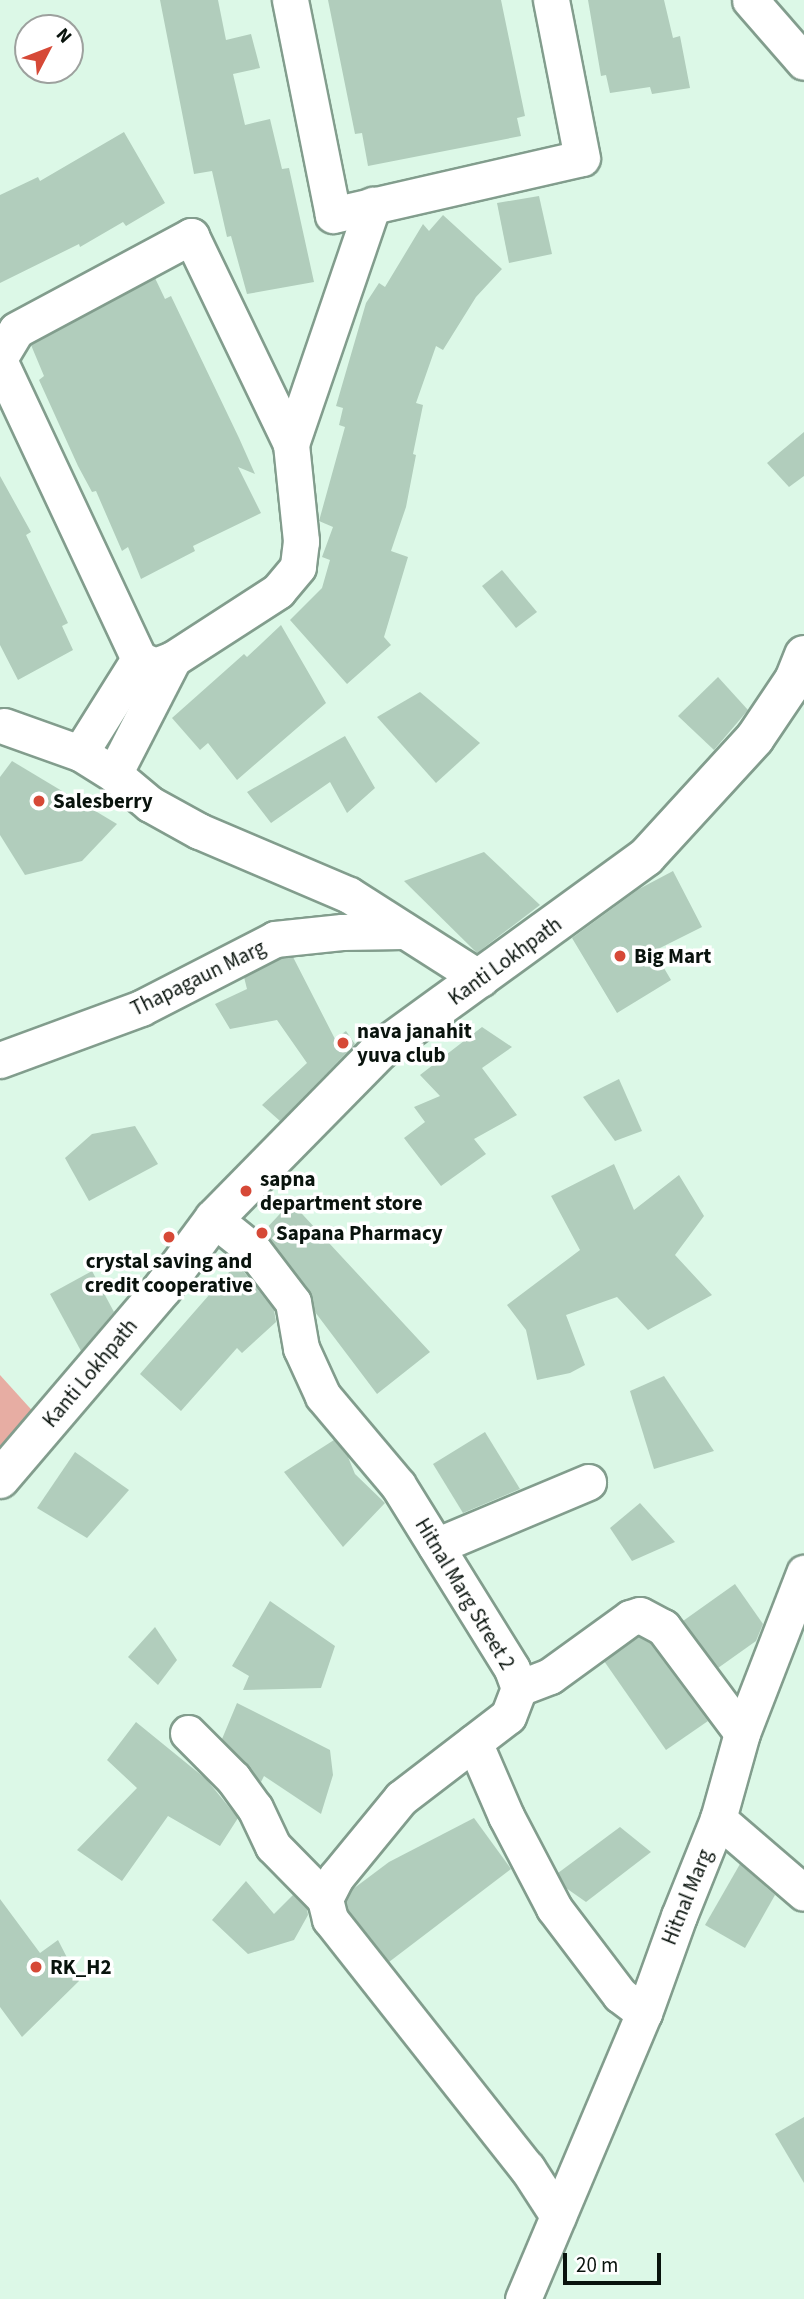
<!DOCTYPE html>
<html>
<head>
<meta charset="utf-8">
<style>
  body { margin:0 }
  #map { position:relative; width:804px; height:2299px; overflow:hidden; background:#dcf8e7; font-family:"Source Sans 3",sans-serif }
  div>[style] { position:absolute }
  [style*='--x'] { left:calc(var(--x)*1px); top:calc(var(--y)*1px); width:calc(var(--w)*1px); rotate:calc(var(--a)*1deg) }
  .green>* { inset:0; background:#e7ada3 }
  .building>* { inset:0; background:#b1cdbc }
  .roads { filter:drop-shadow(2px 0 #829d8d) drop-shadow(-2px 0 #829d8d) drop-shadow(0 2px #829d8d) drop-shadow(0 -2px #829d8d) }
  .street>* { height:35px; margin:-17.5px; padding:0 17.5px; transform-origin:17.5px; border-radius:17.5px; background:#fff }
  .primary>* { height:38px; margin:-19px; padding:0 19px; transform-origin:19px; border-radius:19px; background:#fff }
  .dots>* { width:19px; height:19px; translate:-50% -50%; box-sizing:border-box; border:4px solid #fff; border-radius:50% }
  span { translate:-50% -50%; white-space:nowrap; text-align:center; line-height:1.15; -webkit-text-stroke:7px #fff; paint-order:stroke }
  .poi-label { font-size:21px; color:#09130d; font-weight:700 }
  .left { translate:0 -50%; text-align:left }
  .street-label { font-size:21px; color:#09130d }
  .north { position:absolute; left:14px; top:14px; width:70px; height:70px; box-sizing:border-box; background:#fff; border:2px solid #9da19e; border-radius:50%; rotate:48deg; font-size:19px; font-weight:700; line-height:28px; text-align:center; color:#09130d }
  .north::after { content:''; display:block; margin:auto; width:24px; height:32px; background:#d64937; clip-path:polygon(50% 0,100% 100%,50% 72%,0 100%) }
  .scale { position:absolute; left:563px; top:2253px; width:98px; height:32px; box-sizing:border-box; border:4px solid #09130d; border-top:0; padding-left:9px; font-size:21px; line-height:24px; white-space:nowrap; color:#09130d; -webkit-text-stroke:5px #fff; paint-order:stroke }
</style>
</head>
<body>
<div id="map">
  <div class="green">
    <div style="clip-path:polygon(0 1375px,38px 1417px,0 1452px)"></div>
  </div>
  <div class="building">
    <div style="clip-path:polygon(160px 0,218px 0,226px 40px,251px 34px,260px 68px,233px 74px,245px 125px,270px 119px,282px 169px,289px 168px,314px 282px,247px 294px,231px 236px,227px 237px,212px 171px,194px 174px)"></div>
    <div style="clip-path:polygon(328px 0,501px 0,525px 116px,517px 118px,521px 136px,368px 166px,362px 133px,355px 134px)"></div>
    <div style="clip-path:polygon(588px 0,664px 0,673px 38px,680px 36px,690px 88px,652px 94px,650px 87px,610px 93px,606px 75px,601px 76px)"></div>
    <div style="clip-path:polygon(124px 132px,165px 203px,126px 226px,123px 222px,80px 247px,79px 244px,0 283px,0 195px,38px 177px,40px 181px)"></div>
    <div style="clip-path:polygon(539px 196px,552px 254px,509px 263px,497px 203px)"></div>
    <div style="clip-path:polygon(443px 215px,502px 269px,476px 297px,443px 350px,436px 346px,416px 403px,423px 405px,413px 454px,416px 455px,406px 507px,391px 551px,408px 557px,384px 637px,391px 645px,347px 684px,290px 620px,322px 588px,330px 560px,322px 557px,333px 527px,319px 521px,345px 427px,339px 425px,343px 408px,336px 406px,366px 303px,379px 283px,385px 287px,423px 224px,429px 231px)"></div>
    <div style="clip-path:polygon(155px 278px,165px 299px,171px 296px,239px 438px,255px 474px,238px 467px,261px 513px,193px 546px,195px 551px,141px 579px,128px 547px,122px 551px,96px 491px,92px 492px,78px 466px,39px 380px,44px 376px,31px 345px)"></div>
    <div style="clip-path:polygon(804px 432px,804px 476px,789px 487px,767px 463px)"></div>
    <div style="clip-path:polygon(0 476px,31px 532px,26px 535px,68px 623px,62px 626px,73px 650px,18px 680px,0 645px)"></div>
    <div style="clip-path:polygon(502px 570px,537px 612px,516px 628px,482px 586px)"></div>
    <div style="clip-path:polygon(281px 625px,326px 703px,237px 780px,208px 743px,200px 750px,172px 718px,244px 654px,247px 657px)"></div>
    <div style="clip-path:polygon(718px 677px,748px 710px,714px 750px,678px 716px)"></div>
    <div style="clip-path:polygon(420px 692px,480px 743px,436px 783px,377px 717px)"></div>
    <div style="clip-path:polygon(345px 736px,375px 788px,347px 813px,330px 782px,271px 823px,247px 792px)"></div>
    <div style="clip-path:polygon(12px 761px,117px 824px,82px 861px,25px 875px,0 835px,0 777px)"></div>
    <div style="clip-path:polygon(484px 852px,540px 905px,477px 953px,404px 881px)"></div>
    <div style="clip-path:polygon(673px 871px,702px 927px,654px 951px,671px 980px,617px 1013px,572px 938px,639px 889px)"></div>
    <div style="clip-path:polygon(293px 957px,335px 1039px,346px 1031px,355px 1044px,280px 1121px,262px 1105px,307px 1063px,277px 1020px,230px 1029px,215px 1004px,247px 989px,244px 977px,280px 959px)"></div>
    <div style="clip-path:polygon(482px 1027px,512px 1047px,482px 1068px,517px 1115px,474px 1139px,486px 1154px,441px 1186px,404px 1138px,425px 1122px,414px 1107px,440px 1096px,420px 1075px)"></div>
    <div style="clip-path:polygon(619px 1079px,642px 1131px,615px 1141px,583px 1097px)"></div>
    <div style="clip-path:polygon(135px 1126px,158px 1164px,89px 1201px,65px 1158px,92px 1134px)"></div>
    <div style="clip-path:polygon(614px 1164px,634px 1210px,679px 1175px,704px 1216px,675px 1255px,712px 1295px,648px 1330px,617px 1297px,566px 1315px,585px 1365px,570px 1373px,537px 1380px,526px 1330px,507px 1305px,580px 1250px,551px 1196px)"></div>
    <div style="clip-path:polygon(291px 1202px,430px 1352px,377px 1394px,315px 1312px,309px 1290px,263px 1232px)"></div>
    <div style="clip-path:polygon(237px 1263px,274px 1310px,276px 1322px,242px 1353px,237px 1348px,181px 1411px,140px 1374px)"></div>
    <div style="clip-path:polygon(92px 1271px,114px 1312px,81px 1351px,50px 1294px)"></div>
    <div style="clip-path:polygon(664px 1376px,714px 1451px,654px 1469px,630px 1391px)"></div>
    <div style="clip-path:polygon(485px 1432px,520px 1489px,463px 1513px,433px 1464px)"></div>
    <div style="clip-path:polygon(334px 1440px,348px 1457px,355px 1474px,385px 1503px,343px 1547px,284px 1472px)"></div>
    <div style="clip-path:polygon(75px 1452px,129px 1490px,87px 1538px,37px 1508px)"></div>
    <div style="clip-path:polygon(640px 1503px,675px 1542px,632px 1561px,610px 1528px)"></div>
    <div style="clip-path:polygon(735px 1584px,763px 1624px,756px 1641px,718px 1668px,683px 1621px)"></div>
    <div style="clip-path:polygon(270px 1601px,335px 1646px,321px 1688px,243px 1690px,249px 1676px,232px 1666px)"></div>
    <div style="clip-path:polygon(155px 1627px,177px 1660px,158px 1685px,128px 1657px)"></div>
    <div style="clip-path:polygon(639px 1637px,650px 1643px,708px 1721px,666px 1750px,604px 1661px)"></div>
    <div style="clip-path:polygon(237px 1703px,330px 1750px,333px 1775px,321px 1814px,264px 1776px,261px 1782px,222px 1739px)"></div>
    <div style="clip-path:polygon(136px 1722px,206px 1779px,238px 1818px,220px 1846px,168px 1816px,122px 1881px,77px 1850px,137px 1788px,107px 1760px)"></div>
    <div style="clip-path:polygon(474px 1818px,511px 1869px,389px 1962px,348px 1910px,346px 1901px,353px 1889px,389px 1862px)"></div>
    <div style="clip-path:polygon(620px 1827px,651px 1852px,586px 1902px,566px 1888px,558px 1873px)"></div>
    <div style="clip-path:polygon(740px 1864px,775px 1895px,745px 1948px,705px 1925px)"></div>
    <div style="clip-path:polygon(246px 1881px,274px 1914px,293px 1895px,307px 1909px,308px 1915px,294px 1940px,248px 1954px,212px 1920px)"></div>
    <div style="clip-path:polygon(0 1899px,40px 1953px,58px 1940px,79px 1981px,22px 2037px,0 2007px)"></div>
    <div style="clip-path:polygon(804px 2117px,804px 2183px,775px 2134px)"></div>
  </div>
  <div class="roads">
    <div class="street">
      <div style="--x:290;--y:0;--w:219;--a:78.7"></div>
      <div style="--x:333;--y:215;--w:255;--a:-12.9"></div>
      <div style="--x:582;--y:158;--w:161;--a:-101.1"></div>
      <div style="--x:750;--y:0;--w:82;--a:48.9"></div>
      <div style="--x:0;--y:357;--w:31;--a:-59"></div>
      <div style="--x:16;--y:330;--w:199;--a:-28.2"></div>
      <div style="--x:191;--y:236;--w:231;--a:64.3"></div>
      <div style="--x:291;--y:444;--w:98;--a:84.1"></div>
      <div style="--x:301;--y:541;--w:26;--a:97"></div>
      <div style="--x:298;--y:567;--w:31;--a:130"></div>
      <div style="--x:278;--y:591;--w:125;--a:147.1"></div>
      <div style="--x:173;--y:659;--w:19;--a:159"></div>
      <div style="--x:155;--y:666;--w:17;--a:-156"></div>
      <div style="--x:139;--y:659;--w:328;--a:-115.1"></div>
      <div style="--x:291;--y:444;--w:253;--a:-71.1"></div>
      <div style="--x:4;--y:726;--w:81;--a:19.6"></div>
      <div style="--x:80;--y:753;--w:40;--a:32"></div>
      <div style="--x:114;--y:774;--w:47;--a:39.8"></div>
      <div style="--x:150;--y:804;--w:56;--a:28.9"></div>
      <div style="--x:199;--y:831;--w:163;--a:23.1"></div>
      <div style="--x:349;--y:895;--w:156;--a:32.5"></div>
      <div style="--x:80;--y:753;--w:111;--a:-57.9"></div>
      <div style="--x:114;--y:774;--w:129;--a:-62.8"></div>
      <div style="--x:0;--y:1060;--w:150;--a:-20.2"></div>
      <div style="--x:141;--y:1008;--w:151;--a:-27.2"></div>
      <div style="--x:275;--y:939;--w:67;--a:-6"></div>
      <div style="--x:342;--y:932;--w:61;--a:-0.9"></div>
      <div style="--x:214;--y:1219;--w:51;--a:38.7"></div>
      <div style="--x:254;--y:1251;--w:64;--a:52.6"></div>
      <div style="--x:293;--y:1302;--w:47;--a:80.1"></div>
      <div style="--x:301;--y:1348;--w:53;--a:65.4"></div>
      <div style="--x:323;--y:1396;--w:116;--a:49.9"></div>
      <div style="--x:398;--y:1485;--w:216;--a:58.2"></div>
      <div style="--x:512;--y:1669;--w:20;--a:70"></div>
      <div style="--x:519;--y:1688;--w:30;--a:111"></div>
      <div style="--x:508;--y:1716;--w:135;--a:142.5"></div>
      <div style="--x:401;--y:1798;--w:102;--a:129.4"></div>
      <div style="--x:336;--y:1877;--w:25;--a:117"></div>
      <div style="--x:325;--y:1899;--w:21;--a:76"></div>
      <div style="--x:330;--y:1919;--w:318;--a:51.7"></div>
      <div style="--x:527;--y:2168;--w:57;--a:57.1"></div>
      <div style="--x:436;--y:1546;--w:165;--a:-22.8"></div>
      <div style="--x:519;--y:1688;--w:33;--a:-21"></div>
      <div style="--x:550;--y:1676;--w:99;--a:-35.9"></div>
      <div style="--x:630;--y:1618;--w:10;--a:-17"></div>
      <div style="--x:640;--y:1615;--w:26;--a:28"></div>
      <div style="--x:663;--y:1627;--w:132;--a:53.3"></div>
      <div style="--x:188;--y:1733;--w:64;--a:45"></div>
      <div style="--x:233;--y:1778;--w:37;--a:54"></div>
      <div style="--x:255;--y:1808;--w:42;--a:64.7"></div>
      <div style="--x:273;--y:1846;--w:74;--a:45.5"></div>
      <div style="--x:474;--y:1742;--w:81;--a:66.6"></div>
      <div style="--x:506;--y:1816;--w:104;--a:62.4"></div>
      <div style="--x:554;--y:1908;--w:109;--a:52.8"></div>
      <div style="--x:620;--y:1995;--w:30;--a:37"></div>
      <div style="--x:718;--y:1819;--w:113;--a:40.7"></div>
      <div style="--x:523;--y:2299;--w:311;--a:-67.1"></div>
      <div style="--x:644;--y:2013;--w:103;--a:-70.2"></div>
      <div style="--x:679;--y:1916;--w:105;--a:-68.1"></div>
      <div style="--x:718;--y:1819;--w:89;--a:-74.4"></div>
      <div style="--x:742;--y:1733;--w:172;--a:-68.8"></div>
    </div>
    <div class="primary">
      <div style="--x:0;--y:1479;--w:251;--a:-49.5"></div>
      <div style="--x:163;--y:1288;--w:86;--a:-53.5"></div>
      <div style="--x:214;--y:1219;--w:235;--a:-45.5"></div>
      <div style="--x:379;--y:1051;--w:330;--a:-36"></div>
      <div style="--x:646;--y:857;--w:161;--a:-47.5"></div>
      <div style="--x:755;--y:738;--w:70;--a:-56.1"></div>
      <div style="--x:794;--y:680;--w:27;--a:-68"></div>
    </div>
  </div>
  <div class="dots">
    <div style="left:39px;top:801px;background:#d64937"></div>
    <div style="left:620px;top:956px;background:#d64937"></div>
    <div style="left:343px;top:1043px;background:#d64937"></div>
    <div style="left:246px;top:1191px;background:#d64937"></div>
    <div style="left:262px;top:1233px;background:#d64937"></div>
    <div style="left:169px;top:1237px;background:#d64937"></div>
    <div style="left:36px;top:1967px;background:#d64937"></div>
  </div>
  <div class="poi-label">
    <span class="left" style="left:53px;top:801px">Salesberry</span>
    <span class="left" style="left:634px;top:956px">Big Mart</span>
    <span class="left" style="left:357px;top:1043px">nava janahit<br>yuva club</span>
    <span class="left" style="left:260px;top:1191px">sapna<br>department store</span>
    <span class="left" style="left:276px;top:1233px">Sapana Pharmacy</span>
    <span style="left:169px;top:1273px">crystal saving and<br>credit cooperative</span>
    <span class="left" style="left:50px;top:1967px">RK_H2</span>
  </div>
  <div class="street-label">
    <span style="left:505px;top:961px;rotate:-36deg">Kanti Lokhpath</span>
    <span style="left:198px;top:978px;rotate:-26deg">Thapagaun Marg</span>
    <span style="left:90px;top:1373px;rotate:-50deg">Kanti Lokhpath</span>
    <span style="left:465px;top:1594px;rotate:59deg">Hitnal Marg Street 2</span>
    <span style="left:687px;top:1897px;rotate:-68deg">Hitnal Marg</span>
  </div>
  <div class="north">N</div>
  <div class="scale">20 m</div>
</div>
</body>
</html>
